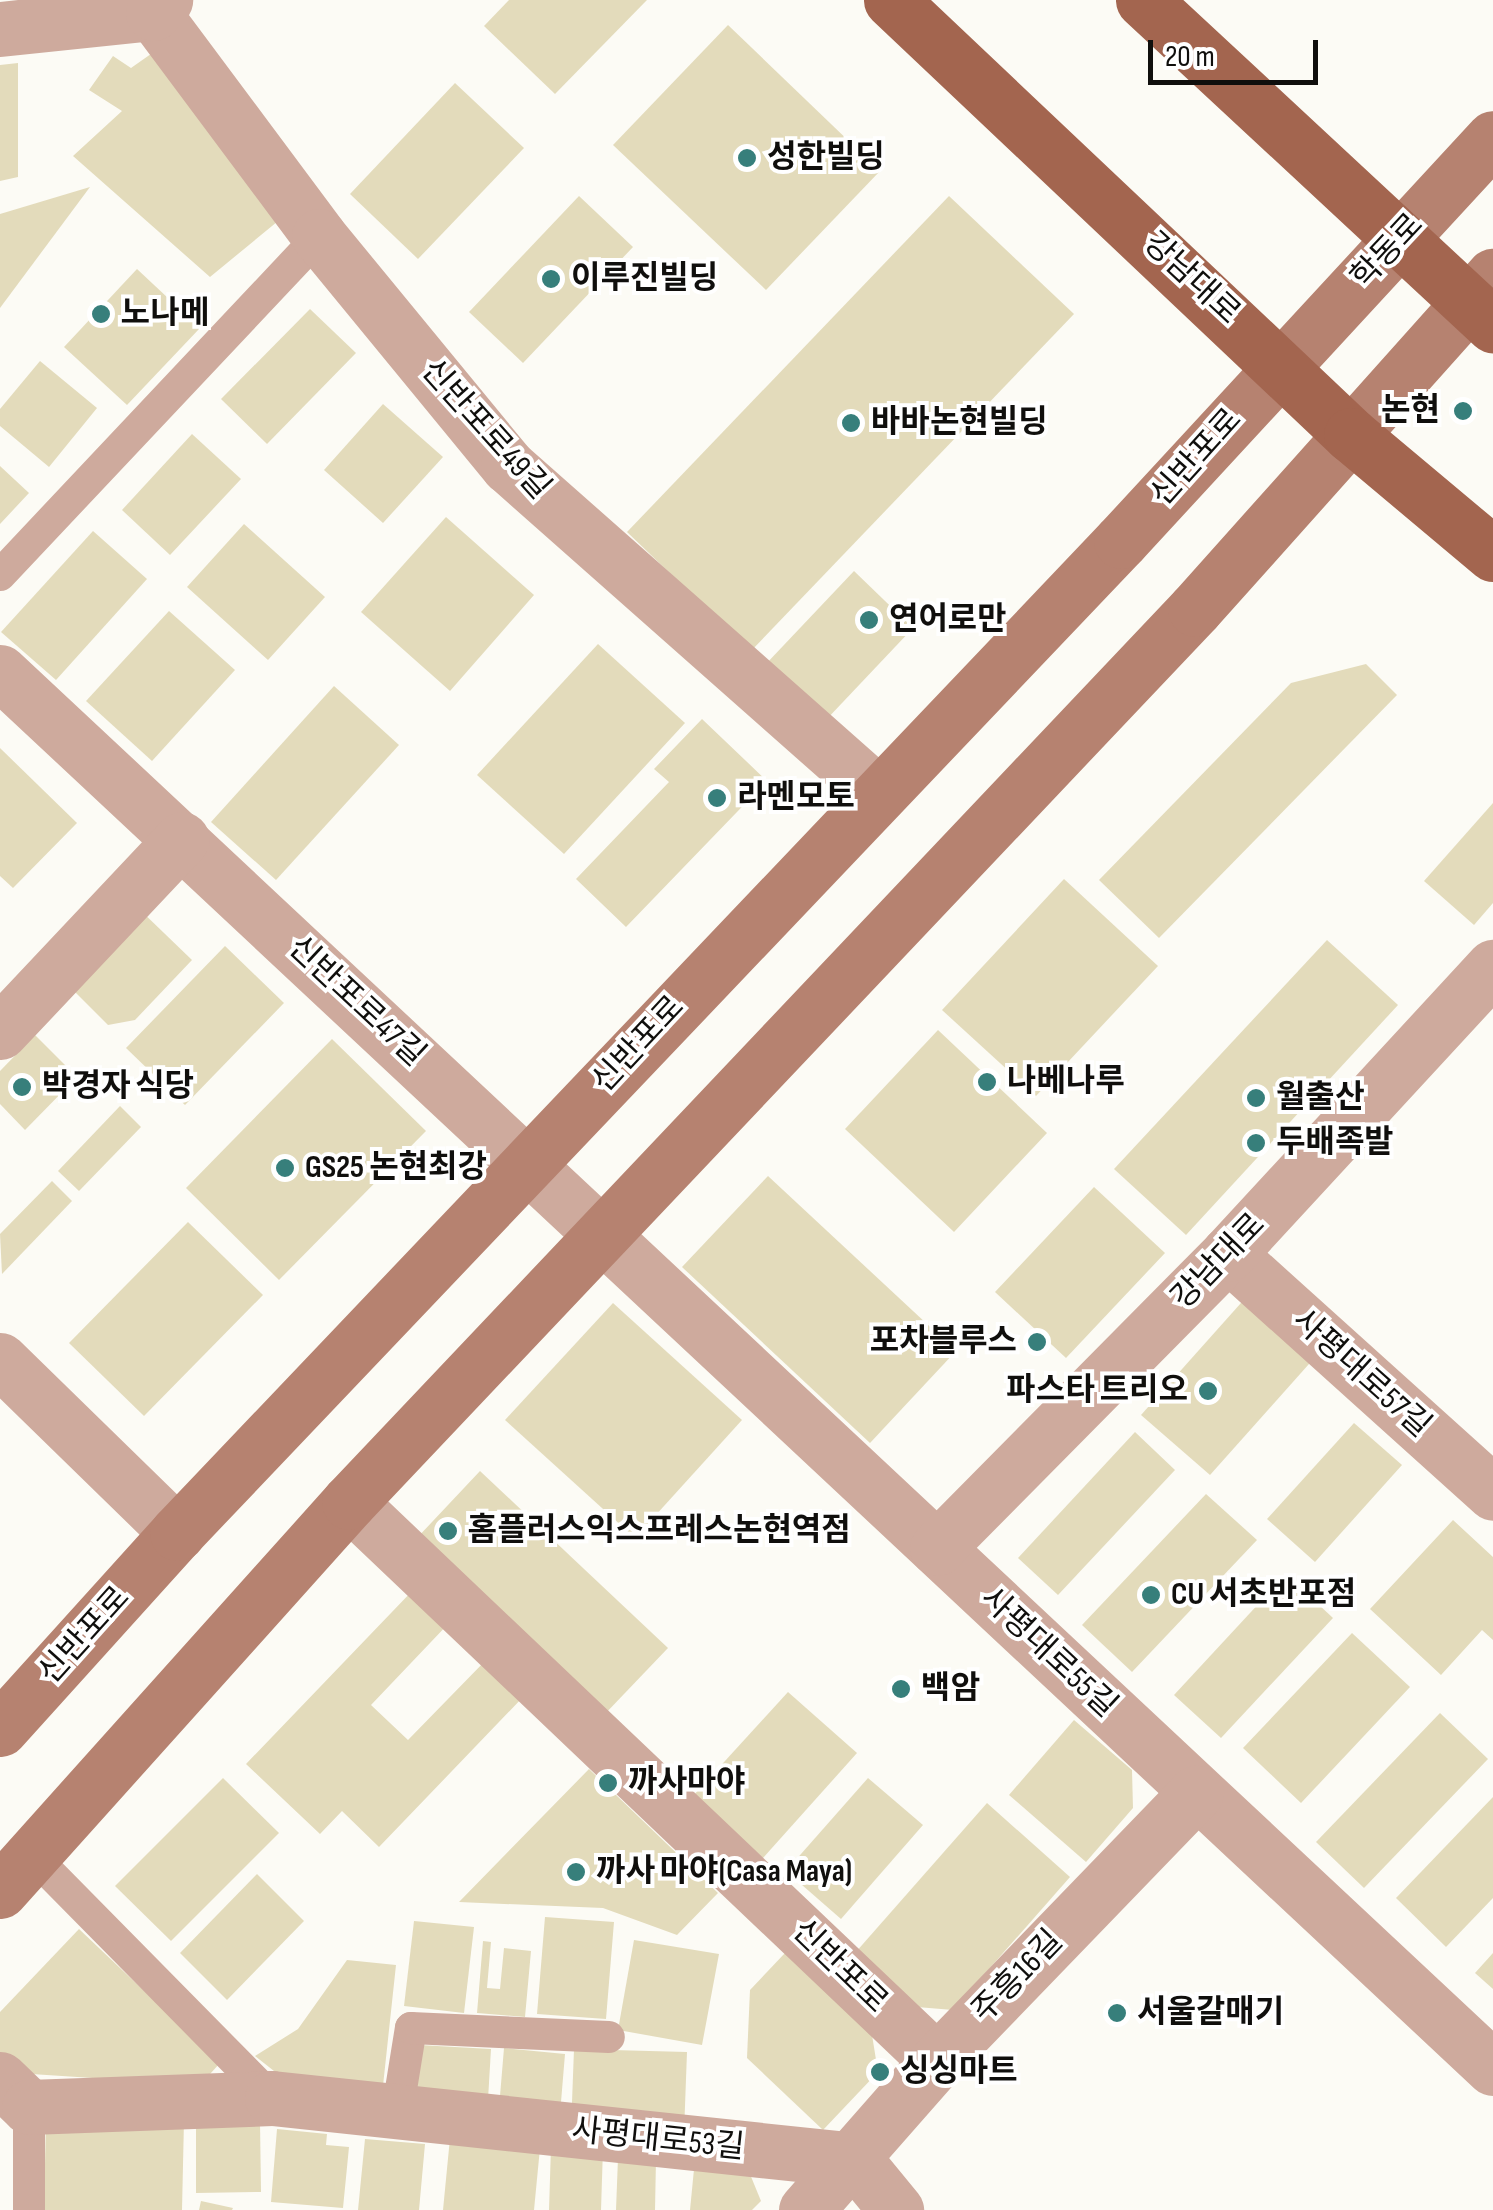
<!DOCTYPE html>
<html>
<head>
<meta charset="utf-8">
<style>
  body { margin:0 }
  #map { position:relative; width:1493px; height:2210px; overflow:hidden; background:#fcfbf5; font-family:"Sofia Sans Condensed","Noto Sans KR",sans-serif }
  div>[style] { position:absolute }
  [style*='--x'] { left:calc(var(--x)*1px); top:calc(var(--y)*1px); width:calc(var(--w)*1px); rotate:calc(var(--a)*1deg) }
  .building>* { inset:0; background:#e3dbbb }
  .service>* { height:32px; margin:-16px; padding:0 16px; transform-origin:16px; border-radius:16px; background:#ceaa9d }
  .minor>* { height:55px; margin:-27.5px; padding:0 27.5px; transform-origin:27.5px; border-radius:27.5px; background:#ceaa9d }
  .secondary>* { height:55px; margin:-27.5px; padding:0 27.5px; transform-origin:27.5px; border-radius:27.5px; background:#b68270 }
  .primary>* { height:55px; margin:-27.5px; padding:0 27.5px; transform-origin:27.5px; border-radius:27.5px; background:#a3654f }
  .dots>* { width:28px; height:28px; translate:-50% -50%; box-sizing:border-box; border:5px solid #fff; border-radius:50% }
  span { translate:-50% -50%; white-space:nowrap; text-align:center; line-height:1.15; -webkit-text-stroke:8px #fff; paint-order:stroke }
  .poi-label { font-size:32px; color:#100f0d; font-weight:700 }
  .left { translate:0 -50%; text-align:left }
  .right { translate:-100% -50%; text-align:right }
  .street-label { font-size:32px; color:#100f0d }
  .scale { position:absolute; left:1148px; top:40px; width:170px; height:45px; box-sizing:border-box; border:5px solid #100f0d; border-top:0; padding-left:12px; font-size:30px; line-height:35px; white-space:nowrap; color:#100f0d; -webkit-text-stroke:8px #fff; paint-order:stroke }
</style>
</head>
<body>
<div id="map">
  <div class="building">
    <div style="clip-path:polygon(509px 0,647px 0,555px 94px,484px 26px)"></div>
    <div style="clip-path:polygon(728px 25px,880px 171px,766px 290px,613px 145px)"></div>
    <div style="clip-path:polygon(158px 49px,283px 217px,210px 277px,73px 156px,122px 111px,89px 90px,113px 56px,131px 68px)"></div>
    <div style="clip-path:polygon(18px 63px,18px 177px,0 181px,0 65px)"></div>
    <div style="clip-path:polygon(455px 83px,524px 148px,418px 259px,350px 194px)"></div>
    <div style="clip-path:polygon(90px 187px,0 308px,0 214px)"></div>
    <div style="clip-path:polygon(579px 196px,633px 247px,523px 363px,469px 312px)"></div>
    <div style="clip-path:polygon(949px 196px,1074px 314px,751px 651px,627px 532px)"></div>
    <div style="clip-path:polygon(137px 269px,200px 328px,127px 405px,64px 347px)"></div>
    <div style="clip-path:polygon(310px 309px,356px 353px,267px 444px,221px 399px)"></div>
    <div style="clip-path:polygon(40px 361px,97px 408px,49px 467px,0 426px,0 409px)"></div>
    <div style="clip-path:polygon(383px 404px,443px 457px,383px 523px,324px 470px)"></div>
    <div style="clip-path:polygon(192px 434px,241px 479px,170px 555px,122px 510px)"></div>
    <div style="clip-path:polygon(0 466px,29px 493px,0 524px)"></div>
    <div style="clip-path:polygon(446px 517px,534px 595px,450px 691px,361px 612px)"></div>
    <div style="clip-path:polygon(244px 524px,325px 597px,268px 660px,187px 587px)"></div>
    <div style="clip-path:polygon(93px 531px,147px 579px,56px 680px,1px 632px)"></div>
    <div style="clip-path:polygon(854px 571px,913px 628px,825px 721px,765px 665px)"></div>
    <div style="clip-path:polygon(169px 611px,235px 670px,152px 761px,86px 701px)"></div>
    <div style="clip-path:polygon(598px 644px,685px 723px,564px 854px,477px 775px)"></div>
    <div style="clip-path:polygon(1366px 664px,1397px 695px,1159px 938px,1099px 880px,1291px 683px)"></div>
    <div style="clip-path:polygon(334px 686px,399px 745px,276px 880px,211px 822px)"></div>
    <div style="clip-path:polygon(702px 719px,767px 781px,626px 927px,576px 879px,669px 782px,654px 769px)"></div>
    <div style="clip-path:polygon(0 748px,77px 823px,13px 888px,0 876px)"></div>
    <div style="clip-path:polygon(1493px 803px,1493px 903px,1474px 925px,1424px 881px)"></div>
    <div style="clip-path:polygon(1064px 879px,1158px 966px,1036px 1096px,942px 1010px)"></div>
    <div style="clip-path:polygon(136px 906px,192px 960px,135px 1020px,108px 1025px,64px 981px)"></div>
    <div style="clip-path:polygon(1327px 940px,1398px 1005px,1186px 1235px,1114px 1169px)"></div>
    <div style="clip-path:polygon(225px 946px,284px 1003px,185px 1105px,126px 1048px)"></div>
    <div style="clip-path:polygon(938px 1030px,1047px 1133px,954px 1232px,845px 1129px)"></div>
    <div style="clip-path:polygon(35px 1035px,77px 1077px,25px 1130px,0 1104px,0 1071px)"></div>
    <div style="clip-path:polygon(332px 1039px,426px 1131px,279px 1280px,186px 1188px)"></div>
    <div style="clip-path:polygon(120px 1106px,141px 1127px,79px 1191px,58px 1171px)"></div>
    <div style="clip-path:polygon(768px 1176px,956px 1351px,870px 1443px,682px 1267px)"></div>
    <div style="clip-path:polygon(52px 1181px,72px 1201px,2px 1274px,0 1234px)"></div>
    <div style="clip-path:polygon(1094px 1187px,1165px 1253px,1066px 1358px,995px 1292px)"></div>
    <div style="clip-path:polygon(188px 1222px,263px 1295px,144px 1416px,69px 1343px)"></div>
    <div style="clip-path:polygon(1249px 1294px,1317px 1355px,1210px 1475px,1141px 1415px)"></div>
    <div style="clip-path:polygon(613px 1303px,742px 1420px,635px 1538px,505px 1420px)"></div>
    <div style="clip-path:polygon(1354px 1423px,1402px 1465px,1315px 1562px,1267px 1519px)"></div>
    <div style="clip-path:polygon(1135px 1432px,1175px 1470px,1058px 1595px,1018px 1558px)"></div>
    <div style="clip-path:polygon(480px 1471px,668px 1648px,603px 1716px,416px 1539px)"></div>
    <div style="clip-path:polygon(1206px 1494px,1257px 1540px,1132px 1672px,1082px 1625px)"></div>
    <div style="clip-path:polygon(1453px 1520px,1493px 1557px,1493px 1640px,1482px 1630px,1441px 1675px,1370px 1609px)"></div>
    <div style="clip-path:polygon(1286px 1574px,1333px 1618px,1221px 1738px,1174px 1695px)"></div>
    <div style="clip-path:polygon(415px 1588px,450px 1622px,371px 1705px,408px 1740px,487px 1659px,525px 1695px,379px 1847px,342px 1811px,320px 1834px,246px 1764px)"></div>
    <div style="clip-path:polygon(1352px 1633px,1410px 1687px,1301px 1803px,1243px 1748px)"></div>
    <div style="clip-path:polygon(788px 1692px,857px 1753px,763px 1858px,693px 1796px)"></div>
    <div style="clip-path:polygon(1440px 1713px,1488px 1759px,1364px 1888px,1316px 1842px)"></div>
    <div style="clip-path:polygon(1074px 1720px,1132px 1770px,1133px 1808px,1086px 1862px,1009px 1795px)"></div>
    <div style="clip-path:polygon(589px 1769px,718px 1893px,677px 1935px,603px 1908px,459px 1902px)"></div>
    <div style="clip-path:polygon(223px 1778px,279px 1833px,171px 1941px,115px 1886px)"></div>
    <div style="clip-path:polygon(868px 1778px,923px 1825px,841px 1919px,786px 1871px)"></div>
    <div style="clip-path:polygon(1493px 1797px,1493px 1898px,1446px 1947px,1396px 1898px)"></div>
    <div style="clip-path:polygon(987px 1803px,1070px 1877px,953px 2010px,917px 2007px,855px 1953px)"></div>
    <div style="clip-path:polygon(257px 1874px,304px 1921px,227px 2000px,180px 1953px)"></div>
    <div style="clip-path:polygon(545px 1917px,614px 1922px,606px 2019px,537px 2014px)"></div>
    <div style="clip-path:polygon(414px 1921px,474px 1927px,464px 2013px,404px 2006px)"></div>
    <div style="clip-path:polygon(79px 1929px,220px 2063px,200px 2085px,16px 2073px,0 2058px,0 2012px)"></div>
    <div style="clip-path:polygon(634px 1940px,719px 1954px,702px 2045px,618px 2030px)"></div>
    <div style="clip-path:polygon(483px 1941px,491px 1942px,487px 1988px,500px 1989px,504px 1948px,531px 1951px,525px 2017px,477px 2013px)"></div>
    <div style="clip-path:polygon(785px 1953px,872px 2035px,878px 2072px,823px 2130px,747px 2058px,750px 1990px)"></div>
    <div style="clip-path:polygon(1493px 1953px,1493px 1989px,1475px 1973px)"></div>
    <div style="clip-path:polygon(347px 1960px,396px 1965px,382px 2095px,293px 2086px,255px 2056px,298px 2029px)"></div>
    <div style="clip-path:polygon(419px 2045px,491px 2049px,487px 2116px,415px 2112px)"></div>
    <div style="clip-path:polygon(504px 2048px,565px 2054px,560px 2114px,499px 2108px)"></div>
    <div style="clip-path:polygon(574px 2049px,687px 2052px,684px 2133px,571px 2129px)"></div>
    <div style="clip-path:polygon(46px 2118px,184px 2120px,182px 2210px,44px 2210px)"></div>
    <div style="clip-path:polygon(260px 2122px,261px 2192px,196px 2193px,196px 2124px)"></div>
    <div style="clip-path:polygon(277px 2129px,327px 2134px,326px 2145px,349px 2147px,343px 2208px,271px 2202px)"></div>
    <div style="clip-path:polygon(450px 2138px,540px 2148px,534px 2210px,443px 2210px)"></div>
    <div style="clip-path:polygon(365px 2139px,425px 2144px,419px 2210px,358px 2210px)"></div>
    <div style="clip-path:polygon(551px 2147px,603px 2148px,601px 2210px,549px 2210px)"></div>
    <div style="clip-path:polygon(618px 2158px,656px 2159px,655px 2210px,616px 2210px)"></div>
    <div style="clip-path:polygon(695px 2159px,745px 2162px,761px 2201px,752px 2210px,690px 2210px)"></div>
    <div style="clip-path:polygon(201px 2201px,233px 2208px,232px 2210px,199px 2210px)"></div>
  </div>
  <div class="service">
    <div style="--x:0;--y:575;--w:465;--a:-46.7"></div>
    <div style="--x:33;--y:1856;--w:340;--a:45.4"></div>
    <div style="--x:29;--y:2107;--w:103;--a:90"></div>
    <div style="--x:397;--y:2114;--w:87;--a:-80.8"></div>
    <div style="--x:411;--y:2028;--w:198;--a:2.6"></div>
  </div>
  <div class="minor">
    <div style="--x:153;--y:13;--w:278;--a:53.3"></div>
    <div style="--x:319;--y:236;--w:298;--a:50.6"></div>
    <div style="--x:508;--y:466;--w:492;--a:41.5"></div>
    <div style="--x:0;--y:29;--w:154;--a:-6"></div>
    <div style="--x:153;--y:13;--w:18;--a:-47"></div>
    <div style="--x:0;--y:672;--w:2044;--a:43.08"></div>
    <div style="--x:0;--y:1032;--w:265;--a:-46.7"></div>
    <div style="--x:1228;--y:1254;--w:357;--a:42"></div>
    <div style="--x:0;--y:1360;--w:248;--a:44.3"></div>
    <div style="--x:349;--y:1502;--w:811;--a:43.55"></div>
    <div style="--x:937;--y:1548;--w:414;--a:-45.3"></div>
    <div style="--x:1228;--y:1254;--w:391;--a:-47.3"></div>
    <div style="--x:0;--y:2079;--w:40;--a:44"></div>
    <div style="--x:29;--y:2107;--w:243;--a:-2.1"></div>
    <div style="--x:272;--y:2098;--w:586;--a:6.07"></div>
    <div style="--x:855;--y:2160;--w:65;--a:50.6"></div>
    <div style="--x:806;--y:2210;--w:198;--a:-48.7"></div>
    <div style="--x:937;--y:2061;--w:373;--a:-46"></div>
  </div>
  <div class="secondary">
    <div style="--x:0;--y:1729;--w:264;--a:-47.9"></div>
    <div style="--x:177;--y:1533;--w:1369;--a:-46.42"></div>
    <div style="--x:1121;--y:541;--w:548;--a:-47.29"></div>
    <div style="--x:0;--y:1891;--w:523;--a:-48.1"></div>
    <div style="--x:349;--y:1502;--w:1230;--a:-46.55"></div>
    <div style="--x:1195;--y:609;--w:447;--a:-48.2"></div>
  </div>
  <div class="primary">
    <div style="--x:891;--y:0;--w:633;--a:43.4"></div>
    <div style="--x:1351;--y:435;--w:185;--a:40"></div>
    <div style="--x:1143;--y:0;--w:478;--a:42.9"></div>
  </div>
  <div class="dots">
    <div style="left:747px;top:158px;background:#377f7b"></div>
    <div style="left:551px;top:279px;background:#377f7b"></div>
    <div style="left:101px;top:314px;background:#377f7b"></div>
    <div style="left:1463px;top:411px;background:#377f7b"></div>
    <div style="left:851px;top:423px;background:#377f7b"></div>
    <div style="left:869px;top:620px;background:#377f7b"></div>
    <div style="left:717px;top:798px;background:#377f7b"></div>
    <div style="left:987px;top:1082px;background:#377f7b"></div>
    <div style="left:22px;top:1087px;background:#377f7b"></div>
    <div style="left:1256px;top:1098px;background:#377f7b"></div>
    <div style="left:1256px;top:1143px;background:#377f7b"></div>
    <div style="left:285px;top:1168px;background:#377f7b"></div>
    <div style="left:1037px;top:1342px;background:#377f7b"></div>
    <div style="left:1208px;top:1391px;background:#377f7b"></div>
    <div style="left:448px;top:1531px;background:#377f7b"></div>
    <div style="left:1151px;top:1595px;background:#377f7b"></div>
    <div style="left:901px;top:1689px;background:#377f7b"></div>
    <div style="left:608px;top:1783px;background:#377f7b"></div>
    <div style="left:576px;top:1872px;background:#377f7b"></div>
    <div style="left:1117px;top:2013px;background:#377f7b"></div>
    <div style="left:880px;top:2072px;background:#377f7b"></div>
  </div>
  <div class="poi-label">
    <span class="left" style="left:767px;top:158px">성한빌딩</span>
    <span class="left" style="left:571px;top:279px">이루진빌딩</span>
    <span class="left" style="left:121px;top:314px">노나메</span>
    <span class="right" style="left:1440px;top:411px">논현</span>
    <span class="left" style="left:871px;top:423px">바바논현빌딩</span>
    <span class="left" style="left:889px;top:620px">연어로만</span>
    <span class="left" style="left:737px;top:798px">라멘모토</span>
    <span class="left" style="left:1007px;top:1082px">나베나루</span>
    <span class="left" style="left:42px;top:1087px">박경자 식당</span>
    <span class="left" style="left:1276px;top:1098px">월출산</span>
    <span class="left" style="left:1276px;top:1143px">두배족발</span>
    <span class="left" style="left:305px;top:1168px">GS25 논현최강</span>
    <span class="right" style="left:1017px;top:1342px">포차블루스</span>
    <span class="right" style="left:1188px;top:1391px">파스타 트리오</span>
    <span class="left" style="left:468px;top:1531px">홈플러스익스프레스논현역점</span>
    <span class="left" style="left:1171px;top:1595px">CU 서초반포점</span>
    <span class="left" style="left:921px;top:1689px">백암</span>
    <span class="left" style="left:628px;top:1783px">까사마야</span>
    <span class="left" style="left:596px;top:1872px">까사 마야(Casa Maya)</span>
    <span class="left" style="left:1137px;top:2013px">서울갈매기</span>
    <span class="left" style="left:900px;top:2072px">싱싱마트</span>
  </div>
  <div class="street-label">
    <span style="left:1388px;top:252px;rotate:-47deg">학동로</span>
    <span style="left:1191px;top:279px;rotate:43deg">강남대로</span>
    <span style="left:485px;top:430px;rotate:48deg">신반포로49길</span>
    <span style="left:1197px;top:458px;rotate:-48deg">신반포로</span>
    <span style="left:356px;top:1002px;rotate:43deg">신반포로47길</span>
    <span style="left:639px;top:1045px;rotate:-47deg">신반포로</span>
    <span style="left:1219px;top:1262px;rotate:-46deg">강남대로</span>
    <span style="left:1361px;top:1374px;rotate:42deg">사평대로57길</span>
    <span style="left:85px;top:1636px;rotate:-48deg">신반포로</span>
    <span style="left:1048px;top:1653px;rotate:43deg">사평대로55길</span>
    <span style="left:839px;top:1967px;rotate:44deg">신반포로</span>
    <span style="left:1018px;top:1977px;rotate:-46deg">주흥16길</span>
    <span style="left:658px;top:2140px;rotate:6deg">사평대로53길</span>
  </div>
  <div class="scale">20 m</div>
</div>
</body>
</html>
